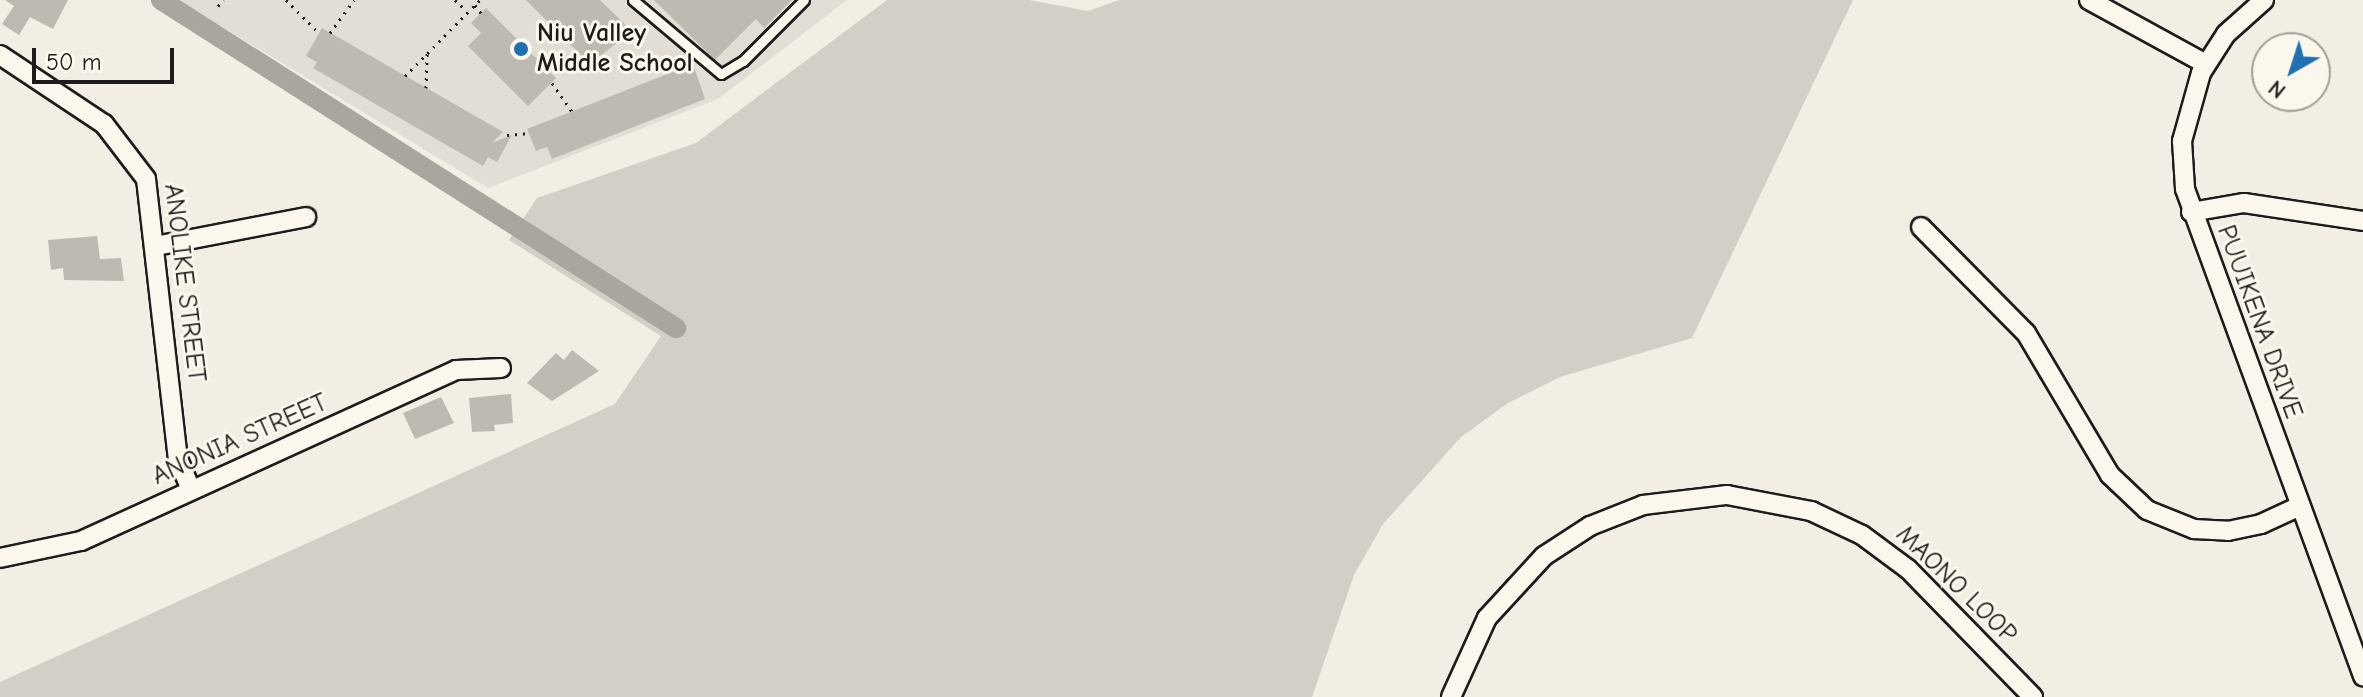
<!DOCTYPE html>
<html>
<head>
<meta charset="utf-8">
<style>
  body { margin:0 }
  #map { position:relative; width:2363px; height:697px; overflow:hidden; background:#f2eee4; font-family:"Comic Neue",sans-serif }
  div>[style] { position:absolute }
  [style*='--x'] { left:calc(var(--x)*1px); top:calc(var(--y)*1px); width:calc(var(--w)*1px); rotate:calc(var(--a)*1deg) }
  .built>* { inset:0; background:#e2ded5 }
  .green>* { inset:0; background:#d2cfc6 }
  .canal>* { height:20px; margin:-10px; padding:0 10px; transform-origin:10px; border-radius:10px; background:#a9a6a0 }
  .building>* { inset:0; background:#bdbab1 }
  .path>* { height:3px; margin-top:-1.5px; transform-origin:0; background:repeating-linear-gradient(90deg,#1c1c1c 0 2px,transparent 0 8px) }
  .roads { filter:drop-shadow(2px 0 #1c1c1c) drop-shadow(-2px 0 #1c1c1c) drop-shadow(0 2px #1c1c1c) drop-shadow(0 -2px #1c1c1c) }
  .lane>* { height:9px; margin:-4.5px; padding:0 4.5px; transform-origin:4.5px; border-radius:4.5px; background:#fbf7ec }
  .street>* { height:18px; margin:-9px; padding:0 9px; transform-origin:9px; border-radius:9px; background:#fbf7ec }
  .dots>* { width:22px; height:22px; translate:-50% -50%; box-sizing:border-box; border:4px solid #fbf7ec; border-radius:50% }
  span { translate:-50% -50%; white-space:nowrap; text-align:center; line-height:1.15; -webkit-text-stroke:6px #fbf7ec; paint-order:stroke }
  .poi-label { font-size:26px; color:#1c1c1c; font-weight:700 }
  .left { translate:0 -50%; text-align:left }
  .street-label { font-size:26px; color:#1c1c1c }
  .north { position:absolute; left:2251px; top:32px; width:80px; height:80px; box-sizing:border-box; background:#fbf7ec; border:2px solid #a29f99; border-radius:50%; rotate:219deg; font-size:22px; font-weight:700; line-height:32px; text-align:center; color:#1c1c1c }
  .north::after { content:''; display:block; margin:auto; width:28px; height:36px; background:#1f6fb2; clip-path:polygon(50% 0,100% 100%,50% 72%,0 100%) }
  .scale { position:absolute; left:32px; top:48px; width:142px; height:36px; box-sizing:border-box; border:4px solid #1c1c1c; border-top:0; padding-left:10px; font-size:24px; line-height:28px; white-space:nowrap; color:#1c1c1c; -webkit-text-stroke:6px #fbf7ec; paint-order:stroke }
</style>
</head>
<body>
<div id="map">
  <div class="built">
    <div style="clip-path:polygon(178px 0,847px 0,718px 99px,488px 188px)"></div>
  </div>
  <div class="green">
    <div style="clip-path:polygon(887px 0,1029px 0,1088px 11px,1119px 0,1853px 0,1692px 338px,1560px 377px,1508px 403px,1461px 437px,1383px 524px,1354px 575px,1312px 697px,0 697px,0 682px,615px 404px,661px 336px,509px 240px,537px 198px,696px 143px)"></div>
  </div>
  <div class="canal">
    <div style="--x:161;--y:0;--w:611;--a:32.49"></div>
  </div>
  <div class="building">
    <div style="clip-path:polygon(5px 0,68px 0,53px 29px,30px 17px,19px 35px,2px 24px,14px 6px)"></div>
    <div style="clip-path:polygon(526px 0,600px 0,632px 31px,590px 64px)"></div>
    <div style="clip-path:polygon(654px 0,792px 0,764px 28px,756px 19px,715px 60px)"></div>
    <div style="clip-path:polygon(486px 8px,556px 78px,528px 106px,468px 46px,481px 33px,471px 23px)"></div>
    <div style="clip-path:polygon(322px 28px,503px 132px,492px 143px,512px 135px,497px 162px,488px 157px,483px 166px,313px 68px,317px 62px,306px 56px)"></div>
    <div style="clip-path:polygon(693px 64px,705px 99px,552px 159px,547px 147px,536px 151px,527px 129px)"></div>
    <div style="clip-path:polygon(97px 236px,100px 259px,121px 258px,124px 281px,64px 280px,63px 268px,51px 270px,48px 240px)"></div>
    <div style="clip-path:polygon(572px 350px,599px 371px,552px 401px,527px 383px,556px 353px,564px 360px)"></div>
    <div style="clip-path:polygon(511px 394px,513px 423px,494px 425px,495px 431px,472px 432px,469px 398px)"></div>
    <div style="clip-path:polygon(441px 397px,454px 423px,415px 439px,403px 413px)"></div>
  </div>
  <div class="path">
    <div style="--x:286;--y:0;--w:47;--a:45"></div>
    <div style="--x:455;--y:0;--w:16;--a:43"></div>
    <div style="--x:475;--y:5;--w:10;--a:53"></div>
    <div style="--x:218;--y:6;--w:8;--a:-45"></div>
    <div style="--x:330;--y:33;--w:41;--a:-54"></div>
    <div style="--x:405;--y:76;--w:107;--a:-45.4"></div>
    <div style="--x:552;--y:83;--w:35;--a:55"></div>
    <div style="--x:426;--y:88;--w:35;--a:-88"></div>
    <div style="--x:507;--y:135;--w:22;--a:-5"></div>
  </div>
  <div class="roads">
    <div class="lane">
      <div style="--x:633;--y:0;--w:115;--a:40.1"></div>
      <div style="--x:721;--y:74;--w:26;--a:-31"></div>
      <div style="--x:743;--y:61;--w:86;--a:-45"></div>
    </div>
    <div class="street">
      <div style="--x:2089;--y:0;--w:133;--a:28.7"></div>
      <div style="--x:2264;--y:0;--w:51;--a:138.2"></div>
      <div style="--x:2226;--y:34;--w:46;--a:122.7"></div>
      <div style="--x:2201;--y:73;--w:71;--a:105.6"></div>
      <div style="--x:2182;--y:141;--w:48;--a:86.4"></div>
      <div style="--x:2185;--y:189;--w:519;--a:69.92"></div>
      <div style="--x:0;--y:55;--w:125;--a:33.6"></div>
      <div style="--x:104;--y:124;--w:69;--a:52.6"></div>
      <div style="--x:146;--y:179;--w:282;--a:83.5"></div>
      <div style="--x:178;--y:459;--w:34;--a:67"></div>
      <div style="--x:2191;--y:212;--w:54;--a:-9.6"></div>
      <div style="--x:2244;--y:203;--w:120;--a:8.6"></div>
      <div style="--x:1921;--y:227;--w:149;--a:45.3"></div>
      <div style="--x:2026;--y:333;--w:165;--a:59.4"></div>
      <div style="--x:2110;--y:475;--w:51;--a:43.4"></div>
      <div style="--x:2147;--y:510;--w:51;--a:22"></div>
      <div style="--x:2194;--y:529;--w:34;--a:3"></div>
      <div style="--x:2228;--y:531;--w:34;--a:-12"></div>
      <div style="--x:2261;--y:524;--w:43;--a:-24.8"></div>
      <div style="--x:156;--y:246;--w:153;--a:-10.9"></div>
      <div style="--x:0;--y:558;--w:83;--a:-11.9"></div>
      <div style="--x:81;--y:541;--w:412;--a:-24.5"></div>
      <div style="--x:456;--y:370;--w:45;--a:-2.5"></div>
      <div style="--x:1451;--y:697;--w:87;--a:-65.5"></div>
      <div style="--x:1487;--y:618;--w:84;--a:-47.4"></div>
      <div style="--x:1544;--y:556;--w:55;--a:-33.1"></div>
      <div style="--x:1590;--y:526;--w:57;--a:-21.6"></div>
      <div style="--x:1643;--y:505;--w:85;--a:-6.8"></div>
      <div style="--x:1727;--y:495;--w:86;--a:10.8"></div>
      <div style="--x:1811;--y:511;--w:56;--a:25.2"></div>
      <div style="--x:1862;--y:535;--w:57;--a:36.5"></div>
      <div style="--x:1908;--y:569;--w:179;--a:45.7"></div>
    </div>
  </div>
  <div class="dots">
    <div style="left:521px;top:49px;background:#1f6fb2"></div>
  </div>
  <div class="poi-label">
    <span class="left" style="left:537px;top:49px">Niu Valley<br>Middle School</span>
  </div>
  <div class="street-label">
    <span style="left:184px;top:283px;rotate:83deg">ANOLIKE STREET</span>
    <span style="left:2259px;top:322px;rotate:70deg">PUUIKENA DRIVE</span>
    <span style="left:240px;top:440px;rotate:-24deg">ANONIA STREET</span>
    <span style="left:1956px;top:585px;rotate:44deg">MAONO LOOP</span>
  </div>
  <div class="north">N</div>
  <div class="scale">50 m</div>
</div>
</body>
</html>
